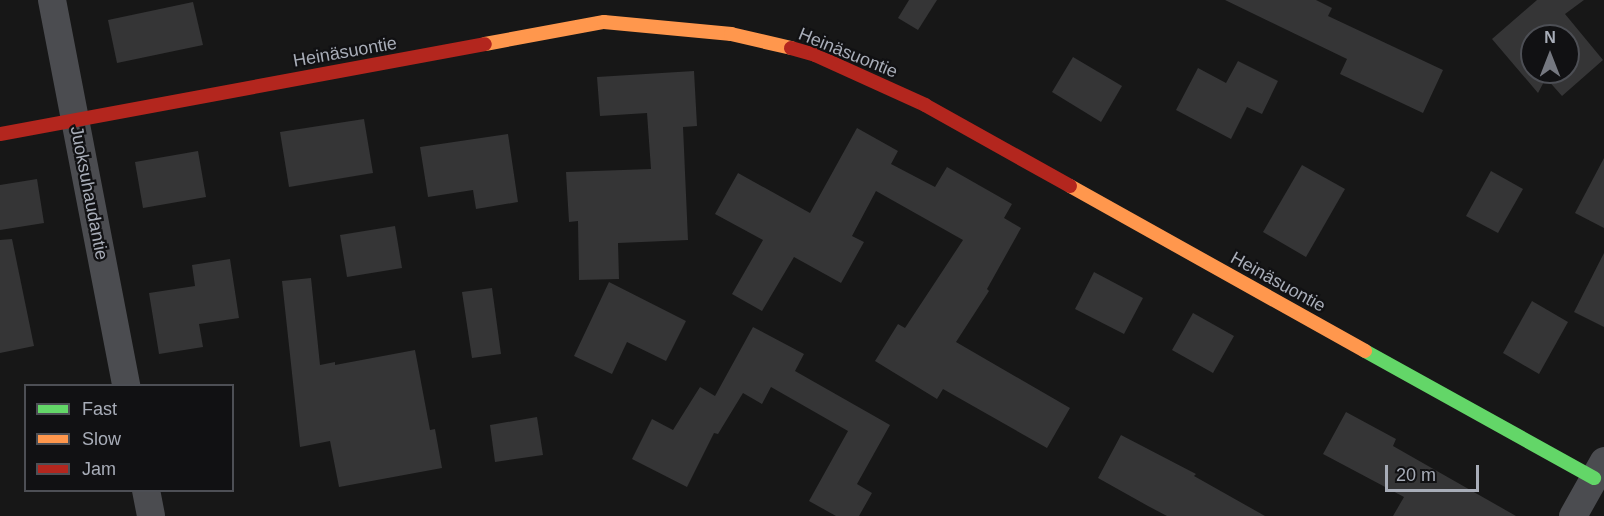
<!DOCTYPE html>
<html>
<head>
<meta charset="utf-8">
<style>
  body { margin:0 }
  #map { position:relative; width:1604px; height:516px; overflow:hidden; background:#171717; font-family:Arial,sans-serif }
  div>[style] { position:absolute }
  [style*='--x'] { left:calc(var(--x)*1px); top:calc(var(--y)*1px); width:calc(var(--w)*1px); rotate:calc(var(--a)*1deg) }
  .building>* { inset:0; background:#353536 }
  .street>* { height:28px; margin:-14px; padding:0 14px; transform-origin:14px; border-radius:14px; background:#4b4c50 }
  .fast>* { height:14px; margin:-7px; padding:0 7px; transform-origin:7px; border-radius:7px; background:#63d668 }
  .slow>* { height:14px; margin:-7px; padding:0 7px; transform-origin:7px; border-radius:7px; background:#ff974d }
  .jam>* { height:14px; margin:-7px; padding:0 7px; transform-origin:7px; border-radius:7px; background:#b3261e }
  span { translate:-50% -50%; white-space:nowrap; text-align:center; line-height:1.15; -webkit-text-stroke:4.5px #111113; paint-order:stroke }
  .street-label { font-size:18px; color:#a8adb8 }
  .legend { position:absolute; left:24px; top:384px; width:210px; height:108px; box-sizing:border-box; background:#111113; border:2px solid #4d4f55; margin:0; padding:8px 10px; list-style:none; font-size:18px; color:#a8adb8 }
  .legend li { display:flex; align-items:center; gap:12px; height:30px }
  .legend b { width:30px; border:2px solid #4d4f55 }
  .north { position:absolute; left:1520px; top:24px; width:60px; height:60px; box-sizing:border-box; background:#111113; border:2px solid #4d4f55; border-radius:50%; rotate:0deg; font-size:16px; font-weight:700; line-height:24px; text-align:center; color:#a8adb8 }
  .north::after { content:''; display:block; margin:auto; width:21px; height:27px; background:#757880; clip-path:polygon(50% 0,100% 100%,50% 72%,0 100%) }
  .scale { position:absolute; left:1385px; top:465px; width:94px; height:27px; box-sizing:border-box; border:3px solid #a8adb8; border-top:0; padding-left:8px; font-size:18px; line-height:21px; white-space:nowrap; color:#a8adb8; -webkit-text-stroke:4px #111113; paint-order:stroke }
</style>
</head>
<body>
<div id="map">
  <div class="building">
    <div style="clip-path:polygon(909px 0,937px 0,918px 30px,898px 18px)"></div>
    <div style="clip-path:polygon(1225px 0,1316px 0,1332px 8px,1328px 16px,1443px 70px,1423px 113px,1340px 74px,1347px 59px)"></div>
    <div style="clip-path:polygon(evenodd,1537px 0,1584px 0,1565px 14px,1603px 60px,1562px 96px,1546px 78px,1538px 93px,1492px 39px,1537px 0,1532px 36px,1568px 36px,1568px 72px,1532px 72px,1532px 36px)"></div>
    <div style="clip-path:polygon(193px 2px,203px 45px,117px 63px,108px 20px)"></div>
    <div style="clip-path:polygon(1073px 57px,1122px 86px,1101px 122px,1052px 92px)"></div>
    <div style="clip-path:polygon(1238px 61px,1278px 81px,1262px 114px,1247px 107px,1231px 139px,1176px 110px,1198px 68px,1226px 83px)"></div>
    <div style="clip-path:polygon(694px 71px,697px 126px,683px 127px,688px 240px,618px 243px,619px 279px,579px 280px,578px 221px,569px 222px,566px 172px,651px 169px,647px 113px,600px 116px,597px 77px)"></div>
    <div style="clip-path:polygon(364px 119px,373px 173px,289px 187px,280px 132px)"></div>
    <div style="clip-path:polygon(857px 128px,898px 151px,891px 164px,935px 187px,947px 167px,1012px 204px,1004px 218px,1021px 228px,987px 289px,989px 291px,956px 342px,1070px 408px,1047px 448px,943px 389px,937px 399px,875px 361px,898px 324px,905px 328px,963px 240px,876px 191px,852px 236px,864px 242px,841px 283px,794px 257px,762px 311px,732px 294px,763px 240px,715px 214px,738px 173px,810px 213px)"></div>
    <div style="clip-path:polygon(508px 134px,518px 202px,476px 209px,473px 190px,428px 197px,420px 147px)"></div>
    <div style="clip-path:polygon(198px 151px,206px 197px,143px 208px,135px 162px)"></div>
    <div style="clip-path:polygon(1604px 158px,1604px 228px,1575px 213px)"></div>
    <div style="clip-path:polygon(1302px 165px,1345px 189px,1306px 257px,1263px 232px)"></div>
    <div style="clip-path:polygon(1491px 171px,1523px 189px,1498px 233px,1466px 216px)"></div>
    <div style="clip-path:polygon(37px 179px,44px 223px,0 230px,0 185px)"></div>
    <div style="clip-path:polygon(395px 226px,402px 268px,347px 277px,340px 235px)"></div>
    <div style="clip-path:polygon(12px 239px,34px 346px,0 353px,0 240px)"></div>
    <div style="clip-path:polygon(1604px 253px,1604px 327px,1574px 312px)"></div>
    <div style="clip-path:polygon(230px 259px,239px 318px,199px 324px,203px 347px,159px 354px,149px 293px,195px 286px,192px 265px)"></div>
    <div style="clip-path:polygon(1094px 272px,1143px 298px,1124px 334px,1075px 309px)"></div>
    <div style="clip-path:polygon(311px 278px,320px 365px,335px 362px,335px 365px,415px 350px,430px 430px,435px 429px,442px 468px,339px 487px,330px 441px,300px 447px,282px 281px)"></div>
    <div style="clip-path:polygon(609px 282px,686px 321px,666px 361px,627px 342px,612px 374px,574px 356px)"></div>
    <div style="clip-path:polygon(492px 288px,501px 354px,472px 358px,462px 292px)"></div>
    <div style="clip-path:polygon(1532px 301px,1568px 322px,1539px 374px,1503px 353px)"></div>
    <div style="clip-path:polygon(1193px 313px,1234px 336px,1213px 373px,1172px 350px)"></div>
    <div style="clip-path:polygon(753px 327px,804px 354px,795px 371px,890px 425px,857px 484px,872px 493px,859px 516px,836px 516px,809px 501px,848px 431px,771px 387px,762px 404px,743px 393px,718px 434px,714px 433px,687px 487px,632px 459px,652px 419px,673px 430px,700px 387px,715px 396px)"></div>
    <div style="clip-path:polygon(1346px 412px,1396px 439px,1393px 446px,1516px 516px,1393px 516px,1404px 497px,1323px 454px)"></div>
    <div style="clip-path:polygon(537px 417px,543px 455px,495px 462px,490px 425px)"></div>
    <div style="clip-path:polygon(1121px 435px,1196px 474px,1194px 476px,1265px 516px,1167px 516px,1148px 506px,1098px 478px)"></div>
  </div>
  <div class="street">
    <div style="--x:52;--y:0;--w:393;--a:79.1"></div>
    <div style="--x:146;--y:490;--w:26;--a:79"></div>
    <div style="--x:1573;--y:516;--w:63;--a:-60.6"></div>
  </div>
  <div class="fast">
    <div style="--x:1365;--y:351;--w:262;--a:29"></div>
  </div>
  <div class="slow">
    <div style="--x:485;--y:44;--w:121;--a:-10.5"></div>
    <div style="--x:604;--y:22;--w:128;--a:5.4"></div>
    <div style="--x:731;--y:34;--w:62;--a:13.1"></div>
    <div style="--x:1070;--y:186;--w:338;--a:29.2"></div>
  </div>
  <div class="jam">
    <div style="--x:791;--y:48;--w:25;--a:16"></div>
    <div style="--x:815;--y:55;--w:121;--a:24.4"></div>
    <div style="--x:925;--y:105;--w:166;--a:29.2"></div>
    <div style="--x:0;--y:134;--w:493;--a:-10.5"></div>
  </div>
  <div class="street-label">
    <span style="left:345px;top:52px;rotate:-10deg">Heinäsuontie</span>
    <span style="left:848px;top:53px;rotate:22deg">Heinäsuontie</span>
    <span style="left:89px;top:193px;rotate:79deg">Juoksuhaudantie</span>
    <span style="left:1278px;top:282px;rotate:29deg">Heinäsuontie</span>
  </div>
  <ul class="legend">
  <li><b style="height:8px;background:#63d668"></b>Fast</li>
  <li><b style="height:8px;background:#ff974d"></b>Slow</li>
  <li><b style="height:8px;background:#b3261e"></b>Jam</li>
  </ul>
  <div class="north">N</div>
  <div class="scale">20 m</div>
</div>
</body>
</html>
